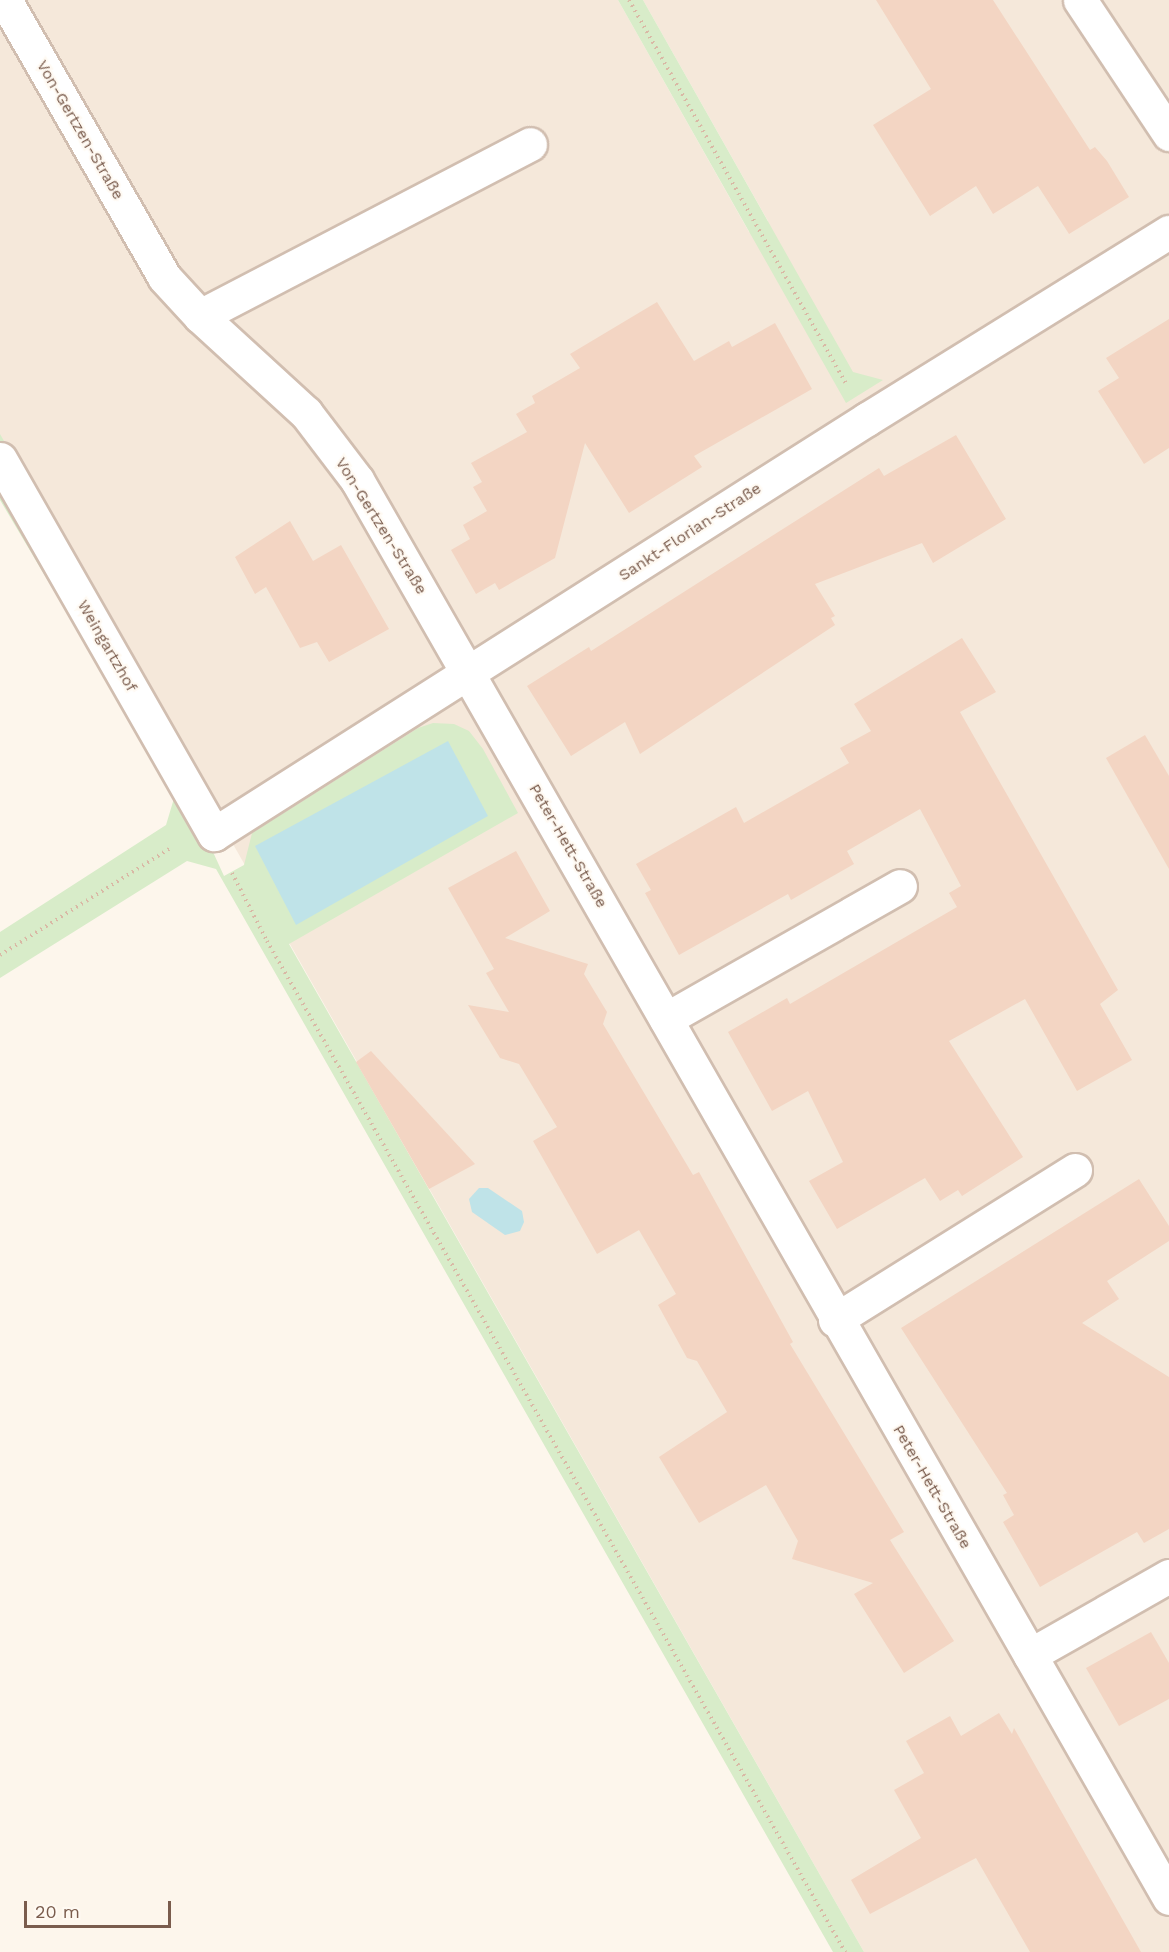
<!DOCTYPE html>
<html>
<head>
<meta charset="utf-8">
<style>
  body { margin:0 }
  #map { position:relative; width:1169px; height:1952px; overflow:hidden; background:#fdf6ec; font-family:"Work Sans",sans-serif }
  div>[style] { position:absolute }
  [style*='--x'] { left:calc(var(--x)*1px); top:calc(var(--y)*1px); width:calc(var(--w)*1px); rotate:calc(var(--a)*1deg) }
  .residential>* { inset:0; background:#f5e8da }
  .green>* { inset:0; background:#d8ecc9 }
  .water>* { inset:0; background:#bfe3e8 }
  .building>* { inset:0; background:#f3d5c3 }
  .path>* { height:4px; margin-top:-2px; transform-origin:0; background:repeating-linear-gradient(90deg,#d9b8a5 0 1.5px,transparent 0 6px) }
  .roads { filter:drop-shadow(2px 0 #d1beb0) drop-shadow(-2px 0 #d1beb0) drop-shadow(0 2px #d1beb0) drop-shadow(0 -2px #d1beb0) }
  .minor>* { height:33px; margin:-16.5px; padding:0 16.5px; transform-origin:16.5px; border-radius:16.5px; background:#fff }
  span { translate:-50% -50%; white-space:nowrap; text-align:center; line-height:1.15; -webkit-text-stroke:4.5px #fffaf3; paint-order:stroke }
  .street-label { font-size:16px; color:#7a5c4d }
  .scale { position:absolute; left:24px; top:1901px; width:147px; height:27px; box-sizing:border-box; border:3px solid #7a5c4d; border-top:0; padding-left:8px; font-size:18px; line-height:21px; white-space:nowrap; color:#7a5c4d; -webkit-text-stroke:4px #fffaf3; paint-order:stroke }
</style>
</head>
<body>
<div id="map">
  <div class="residential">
    <div style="clip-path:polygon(0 0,618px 0,749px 232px,768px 221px,643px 0,1169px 0,1169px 1952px,864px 1952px,0 435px)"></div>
  </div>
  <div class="green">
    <div style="clip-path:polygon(618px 0,643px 0,853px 372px,883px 380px,846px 403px)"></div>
    <div style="clip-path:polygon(0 434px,57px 533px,198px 842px,205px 843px,213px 852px,224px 876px,244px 865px,252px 833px,418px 728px,433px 723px,454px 724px,469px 731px,483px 749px,518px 813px,289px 944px,864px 1952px,833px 1952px,216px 869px,187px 861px,0 978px,0 932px,166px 825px,175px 795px,0 500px)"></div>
  </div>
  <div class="water">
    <div style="clip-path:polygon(448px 741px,488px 816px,296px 925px,255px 846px)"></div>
    <div style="clip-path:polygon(479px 1188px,488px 1188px,522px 1211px,524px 1222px,520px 1231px,505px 1235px,472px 1212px,469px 1199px)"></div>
  </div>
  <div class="building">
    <div style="clip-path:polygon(876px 0,993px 0,1090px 150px,1095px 147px,1107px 161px,1129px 197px,1069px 234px,1038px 186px,993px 214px,976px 186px,930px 216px,873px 125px,931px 89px)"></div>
    <div style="clip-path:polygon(657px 302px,694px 361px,729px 341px,732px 347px,775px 323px,812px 389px,694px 456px,702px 467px,629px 513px,585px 443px,555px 558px,499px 590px,495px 583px,476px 594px,451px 550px,470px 539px,463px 525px,487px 511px,473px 487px,482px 482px,471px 463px,527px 432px,516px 414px,535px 403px,532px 396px,580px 368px,570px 354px)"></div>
    <div style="clip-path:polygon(1169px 319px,1169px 448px,1144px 464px,1098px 391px,1119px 378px,1106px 358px)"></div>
    <div style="clip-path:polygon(956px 435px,1006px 519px,933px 563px,922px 543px,815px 584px,835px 616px,831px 618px,835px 625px,640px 754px,625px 722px,571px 756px,527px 686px,589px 647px,591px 651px,879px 468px,884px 476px)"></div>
    <div style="clip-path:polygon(290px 521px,313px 561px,341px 545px,389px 629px,329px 662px,317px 642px,300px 648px,266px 587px,255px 594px,235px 557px)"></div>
    <div style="clip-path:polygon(962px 638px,996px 692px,960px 712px,1118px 990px,1100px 1004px,1132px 1060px,1077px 1091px,1025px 999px,949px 1041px,1023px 1157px,962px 1196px,958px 1190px,940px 1201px,925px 1178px,837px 1229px,809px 1181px,843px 1162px,808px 1091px,772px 1111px,728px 1032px,787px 998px,790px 1004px,957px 907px,949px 893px,961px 886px,920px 809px,847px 851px,854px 864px,791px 900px,788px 894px,679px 955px,645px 893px,651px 890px,636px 864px,736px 807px,744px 823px,849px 763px,840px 748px,871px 731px,854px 704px)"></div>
    <div style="clip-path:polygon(1145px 735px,1169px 776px,1169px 869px,1106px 758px)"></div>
    <div style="clip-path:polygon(516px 851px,550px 911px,505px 938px,588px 964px,584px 974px,607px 1012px,603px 1024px,693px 1175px,699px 1172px,793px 1342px,790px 1344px,904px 1532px,890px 1540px,954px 1641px,904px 1673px,854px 1594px,873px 1583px,792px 1559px,798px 1541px,766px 1485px,699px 1523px,659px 1457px,727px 1412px,697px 1361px,687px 1358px,658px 1305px,676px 1294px,639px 1230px,597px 1254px,533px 1141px,557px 1127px,519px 1064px,500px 1058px,468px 1005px,509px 1012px,486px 973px,494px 969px,448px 888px)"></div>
    <div style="clip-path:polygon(371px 1051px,475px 1164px,429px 1189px,356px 1062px)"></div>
    <div style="clip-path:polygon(1139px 1179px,1169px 1226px,1169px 1241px,1107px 1281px,1119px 1299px,1082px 1323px,1169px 1377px,1169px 1529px,1144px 1543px,1137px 1532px,1040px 1587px,1003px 1522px,1014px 1515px,1003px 1495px,1007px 1493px,901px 1328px)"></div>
    <div style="clip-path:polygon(1151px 1632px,1169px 1663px,1169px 1699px,1119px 1726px,1086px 1668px)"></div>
    <div style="clip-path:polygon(999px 1713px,1012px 1734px,1014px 1728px,1141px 1952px,1030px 1952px,976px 1858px,870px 1914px,851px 1880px,921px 1838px,894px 1790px,924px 1773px,906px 1741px,950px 1716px,961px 1736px)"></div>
  </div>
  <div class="path">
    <div style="--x:629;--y:0;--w:440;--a:60.5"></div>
    <div style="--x:232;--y:873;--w:76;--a:62.8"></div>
    <div style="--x:267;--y:941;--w:1165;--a:60.24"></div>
    <div style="--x:0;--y:955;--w:203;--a:-32.1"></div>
  </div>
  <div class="roads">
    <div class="minor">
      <div style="--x:5;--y:0;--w:319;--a:60.1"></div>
      <div style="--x:164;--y:277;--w:53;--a:47.3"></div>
      <div style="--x:200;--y:316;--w:144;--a:42.5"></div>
      <div style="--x:306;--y:413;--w:84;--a:52.7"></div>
      <div style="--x:357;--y:480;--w:1634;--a:60.2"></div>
      <div style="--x:1080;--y:0;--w:161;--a:56.4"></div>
      <div style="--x:200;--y:316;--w:372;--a:-27.5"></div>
      <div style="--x:0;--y:459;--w:432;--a:60.3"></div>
      <div style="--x:214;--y:834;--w:774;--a:-32.44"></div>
      <div style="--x:867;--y:419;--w:355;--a:-31.8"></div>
      <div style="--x:666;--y:1019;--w:269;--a:-29.6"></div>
      <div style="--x:835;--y:1320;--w:283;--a:-32"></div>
      <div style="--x:1030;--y:1655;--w:160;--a:-29.6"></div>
    </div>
  </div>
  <div class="street-label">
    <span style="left:80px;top:130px;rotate:60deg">Von-Gertzen-Straße</span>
    <span style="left:381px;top:526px;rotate:58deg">Von-Gertzen-Straße</span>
    <span style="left:690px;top:532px;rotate:-33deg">Sankt-Florian-Straße</span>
    <span style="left:107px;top:646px;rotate:60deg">Weingartzhof</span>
    <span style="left:568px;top:846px;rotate:60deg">Peter-Hett-Straße</span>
    <span style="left:932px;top:1487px;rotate:60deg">Peter-Hett-Straße</span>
  </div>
  <div class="scale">20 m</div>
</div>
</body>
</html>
